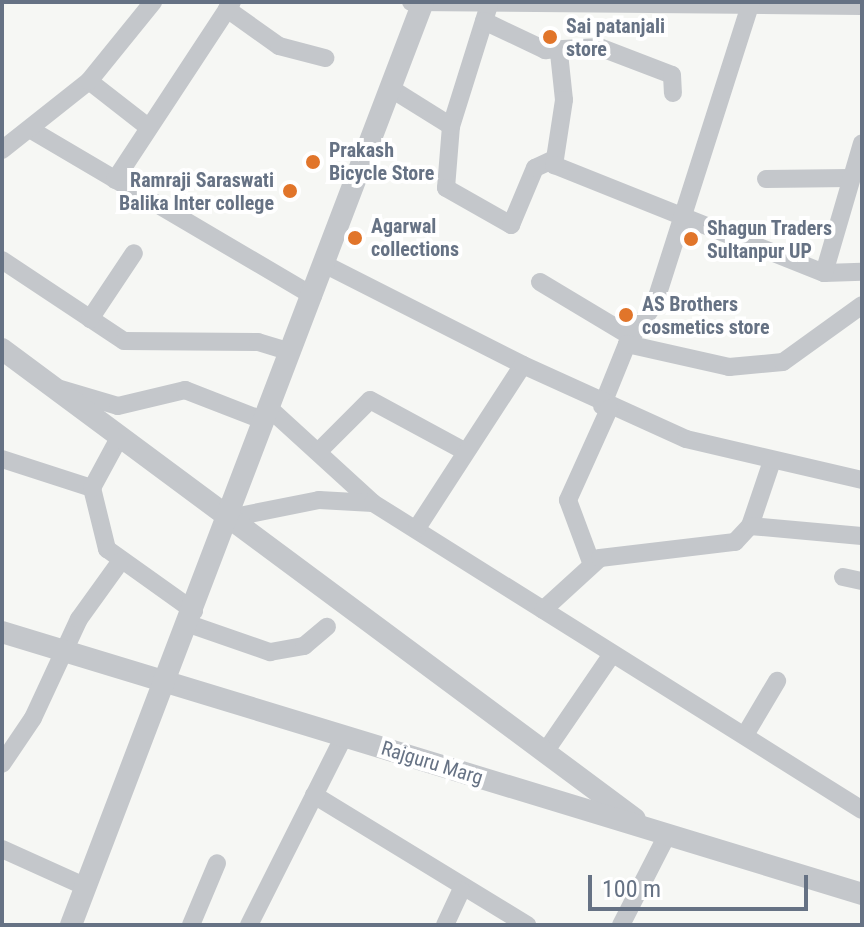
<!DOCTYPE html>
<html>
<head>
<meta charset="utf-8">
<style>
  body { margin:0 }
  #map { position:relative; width:864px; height:927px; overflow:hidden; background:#f6f7f4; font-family:"Roboto Condensed",sans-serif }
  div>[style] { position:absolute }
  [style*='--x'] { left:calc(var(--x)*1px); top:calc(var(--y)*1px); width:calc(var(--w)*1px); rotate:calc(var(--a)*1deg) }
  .minor>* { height:18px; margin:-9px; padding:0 9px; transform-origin:9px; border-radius:9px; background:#c4c7cb }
  .tertiary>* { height:22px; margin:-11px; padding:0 11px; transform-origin:11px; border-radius:11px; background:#c4c7cb }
  .dots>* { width:22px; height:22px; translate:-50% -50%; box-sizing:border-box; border:4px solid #fff; border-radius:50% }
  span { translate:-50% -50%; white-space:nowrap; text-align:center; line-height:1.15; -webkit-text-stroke:8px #fff; paint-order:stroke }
  .poi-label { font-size:20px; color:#667284; font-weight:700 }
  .left { translate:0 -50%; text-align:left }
  .right { translate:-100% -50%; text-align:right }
  .street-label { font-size:20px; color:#667284 }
  .frame { position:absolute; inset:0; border:4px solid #667284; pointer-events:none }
  .scale { position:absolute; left:588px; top:875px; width:220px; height:36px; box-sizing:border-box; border:4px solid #667284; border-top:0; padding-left:10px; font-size:24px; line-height:28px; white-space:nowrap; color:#667284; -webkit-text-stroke:6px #fff; paint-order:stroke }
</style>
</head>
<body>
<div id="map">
  <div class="minor">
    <div style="--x:411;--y:2;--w:451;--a:0.5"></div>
    <div style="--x:489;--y:5;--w:127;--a:107.4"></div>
    <div style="--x:451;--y:126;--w:62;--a:94.6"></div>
    <div style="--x:446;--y:188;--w:75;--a:29.6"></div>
    <div style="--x:511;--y:225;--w:62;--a:-67.2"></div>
    <div style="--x:535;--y:168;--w:19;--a:-25"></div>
    <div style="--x:227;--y:9;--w:64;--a:35.4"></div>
    <div style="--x:279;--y:46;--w:48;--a:14.6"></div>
    <div style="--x:484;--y:21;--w:68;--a:25.4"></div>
    <div style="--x:545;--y:50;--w:54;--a:-3.2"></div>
    <div style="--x:599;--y:47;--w:78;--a:21"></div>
    <div style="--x:672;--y:75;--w:18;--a:87"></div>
    <div style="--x:559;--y:53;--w:47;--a:83.9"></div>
    <div style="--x:564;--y:100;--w:66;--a:98.7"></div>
    <div style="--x:554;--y:165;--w:291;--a:21.8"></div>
    <div style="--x:824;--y:273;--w:38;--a:-2"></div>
    <div style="--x:89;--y:81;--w:75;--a:37.9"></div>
    <div style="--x:390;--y:88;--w:72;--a:31.9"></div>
    <div style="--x:33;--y:131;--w:325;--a:30.5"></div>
    <div style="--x:2;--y:150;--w:111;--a:-38.4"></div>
    <div style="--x:89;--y:81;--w:102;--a:-51"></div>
    <div style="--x:766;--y:179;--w:84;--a:-0.7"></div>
    <div style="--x:115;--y:180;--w:213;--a:-56.7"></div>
    <div style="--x:2;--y:260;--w:146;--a:33.6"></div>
    <div style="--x:124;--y:341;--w:134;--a:0.4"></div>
    <div style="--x:258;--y:342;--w:34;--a:17"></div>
    <div style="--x:324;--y:264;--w:223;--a:26.9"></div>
    <div style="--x:824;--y:273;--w:135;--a:-73.7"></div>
    <div style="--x:540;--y:282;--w:105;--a:31"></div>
    <div style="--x:90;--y:319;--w:79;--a:-56.3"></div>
    <div style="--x:627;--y:344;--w:50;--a:-55.7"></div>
    <div style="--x:655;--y:303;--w:316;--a:-72.3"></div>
    <div style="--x:61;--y:389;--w:59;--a:16.6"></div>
    <div style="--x:118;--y:406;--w:69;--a:-13.4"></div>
    <div style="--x:185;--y:390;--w:86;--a:21.2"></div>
    <div style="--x:602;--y:406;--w:67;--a:-68"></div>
    <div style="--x:627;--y:344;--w:105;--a:12.7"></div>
    <div style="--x:729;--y:367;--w:54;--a:-5.3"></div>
    <div style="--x:783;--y:362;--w:97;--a:-35.8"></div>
    <div style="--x:270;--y:409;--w:139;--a:42.4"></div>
    <div style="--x:319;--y:451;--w:72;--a:-45"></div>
    <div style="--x:370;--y:400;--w:109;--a:28.4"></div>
    <div style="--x:2;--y:459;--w:95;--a:17.9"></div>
    <div style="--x:92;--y:488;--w:63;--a:76.2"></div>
    <div style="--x:107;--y:549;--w:107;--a:35.5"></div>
    <div style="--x:92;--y:488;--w:57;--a:-61.6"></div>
    <div style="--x:229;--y:518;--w:92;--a:-11.3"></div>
    <div style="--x:319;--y:500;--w:54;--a:3.2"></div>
    <div style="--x:373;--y:503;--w:577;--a:32.12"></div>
    <div style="--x:750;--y:526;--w:69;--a:-71.3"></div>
    <div style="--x:417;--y:528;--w:194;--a:-57"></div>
    <div style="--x:523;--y:365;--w:179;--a:24.4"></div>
    <div style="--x:686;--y:439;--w:181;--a:13.1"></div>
    <div style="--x:591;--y:562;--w:66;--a:-110.4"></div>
    <div style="--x:568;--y:500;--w:100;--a:-65.7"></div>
    <div style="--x:843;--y:577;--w:19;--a:12"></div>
    <div style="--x:543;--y:610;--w:77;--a:-42.4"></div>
    <div style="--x:600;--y:558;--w:136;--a:-6.8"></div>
    <div style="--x:735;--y:542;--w:22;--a:-47"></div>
    <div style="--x:750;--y:526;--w:112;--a:5.1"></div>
    <div style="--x:189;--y:624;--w:86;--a:19.1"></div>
    <div style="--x:270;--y:652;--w:35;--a:-10"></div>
    <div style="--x:304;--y:646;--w:30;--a:-40"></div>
    <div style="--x:745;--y:735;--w:63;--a:-59.3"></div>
    <div style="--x:545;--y:752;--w:119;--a:-55.6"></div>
    <div style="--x:2;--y:764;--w:55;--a:-56"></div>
    <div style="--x:33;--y:718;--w:109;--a:-65.1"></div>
    <div style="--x:79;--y:619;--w:70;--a:-54.3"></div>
    <div style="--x:314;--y:795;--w:250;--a:31.4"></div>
    <div style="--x:2;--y:849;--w:90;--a:24.3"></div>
    <div style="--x:191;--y:925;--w:67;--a:-67.2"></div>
    <div style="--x:249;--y:925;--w:212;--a:-63.3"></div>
    <div style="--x:445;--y:925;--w:38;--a:-65"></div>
    <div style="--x:621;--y:925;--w:101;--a:-62.9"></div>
  </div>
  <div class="tertiary">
    <div style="--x:2;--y:349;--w:788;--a:36.59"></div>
    <div style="--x:2;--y:632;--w:899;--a:16.94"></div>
    <div style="--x:71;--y:925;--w:988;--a:-69.12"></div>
  </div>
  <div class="dots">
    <div style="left:550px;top:37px;background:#e1752a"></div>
    <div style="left:313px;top:162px;background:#e1752a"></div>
    <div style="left:290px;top:191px;background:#e1752a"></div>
    <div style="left:355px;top:238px;background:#e1752a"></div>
    <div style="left:691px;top:239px;background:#e1752a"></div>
    <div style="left:626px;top:315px;background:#e1752a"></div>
  </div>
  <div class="poi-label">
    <span class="left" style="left:566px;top:38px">Sai patanjali<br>store</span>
    <span class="left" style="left:329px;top:162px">Prakash<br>Bicycle Store</span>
    <span class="right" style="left:274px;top:192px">Ramraji Saraswati<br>Balika Inter college</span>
    <span class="left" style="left:371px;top:238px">Agarwal<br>collections</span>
    <span class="left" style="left:707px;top:240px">Shagun Traders<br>Sultanpur UP</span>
    <span class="left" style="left:642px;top:316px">AS Brothers<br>cosmetics store</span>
  </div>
  <div class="street-label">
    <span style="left:432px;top:763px;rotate:17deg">Rajguru Marg</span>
  </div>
  <div class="frame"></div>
  <div class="scale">100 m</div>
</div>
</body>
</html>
